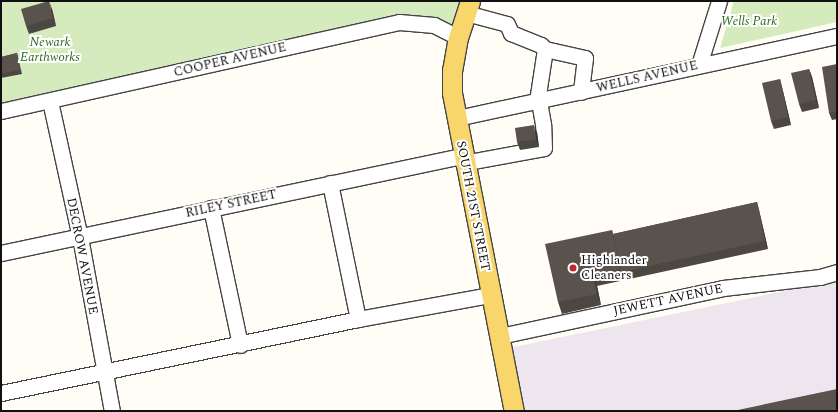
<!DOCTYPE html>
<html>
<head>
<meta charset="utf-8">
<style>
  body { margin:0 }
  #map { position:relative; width:838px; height:412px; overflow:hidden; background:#fffdf5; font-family:Spectral,serif }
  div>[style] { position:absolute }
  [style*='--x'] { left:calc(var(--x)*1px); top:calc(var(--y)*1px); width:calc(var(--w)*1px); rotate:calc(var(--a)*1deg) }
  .industrial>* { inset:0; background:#eee6ef }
  .green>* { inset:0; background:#d5ebbd }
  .roads { filter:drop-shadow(1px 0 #444) drop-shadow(-1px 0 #444) drop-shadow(0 1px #444) drop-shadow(0 -1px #444) }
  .minor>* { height:15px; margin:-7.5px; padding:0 7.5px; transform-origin:7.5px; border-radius:7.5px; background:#fff }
  .major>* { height:19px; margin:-9.5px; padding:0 9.5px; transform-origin:9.5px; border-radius:9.5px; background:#f9d66b }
  .wall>* { inset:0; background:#4d4742 }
  .shaded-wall>* { inset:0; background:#3f3936 }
  .building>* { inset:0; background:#5a524d }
  .dots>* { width:11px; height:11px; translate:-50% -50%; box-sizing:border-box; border:2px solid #fff; border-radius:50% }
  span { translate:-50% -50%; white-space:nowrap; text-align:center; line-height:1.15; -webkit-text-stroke:4px #fff; paint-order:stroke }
  .park-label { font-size:13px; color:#2f6b1f; font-style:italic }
  .street-label { font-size:13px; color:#111 }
  .poi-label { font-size:13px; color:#111 }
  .left { translate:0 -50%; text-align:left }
  .frame { position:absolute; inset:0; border:2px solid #111; pointer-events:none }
</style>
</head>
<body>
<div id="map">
  <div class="industrial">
    <div style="clip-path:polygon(837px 280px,837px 411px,522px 411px,509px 348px)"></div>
  </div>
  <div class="green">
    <div style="clip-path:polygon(1px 1px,469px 1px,458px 37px,418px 24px,1px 111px)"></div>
    <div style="clip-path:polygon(734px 1px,837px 1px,837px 22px,720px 48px)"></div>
  </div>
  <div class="roads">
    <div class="minor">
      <div style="--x:466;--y:13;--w:42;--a:15"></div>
      <div style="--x:507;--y:24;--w:10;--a:66"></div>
      <div style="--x:511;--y:33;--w:32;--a:22"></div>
      <div style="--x:541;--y:45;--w:6;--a:45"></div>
      <div style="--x:545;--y:49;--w:53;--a:98.7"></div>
      <div style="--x:545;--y:49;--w:41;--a:12.7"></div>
      <div style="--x:585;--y:58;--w:34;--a:97"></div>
      <div style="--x:699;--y:65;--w:67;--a:-72.6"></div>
      <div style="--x:50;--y:101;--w:139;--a:77.6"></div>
      <div style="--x:80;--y:237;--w:177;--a:79.6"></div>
      <div style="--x:1;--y:111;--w:408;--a:-12.6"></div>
      <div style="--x:399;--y:22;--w:35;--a:5"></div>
      <div style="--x:434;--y:25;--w:27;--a:27"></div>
      <div style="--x:457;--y:118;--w:389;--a:-12.2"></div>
      <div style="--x:463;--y:163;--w:82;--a:-10.5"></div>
      <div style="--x:544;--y:148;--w:24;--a:-92"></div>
      <div style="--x:543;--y:124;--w:23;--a:-100"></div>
      <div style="--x:330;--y:183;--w:139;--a:78.4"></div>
      <div style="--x:211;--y:208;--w:140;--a:78"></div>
      <div style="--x:1;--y:253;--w:471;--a:-11.9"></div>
      <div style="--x:500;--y:336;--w:228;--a:-12.1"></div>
      <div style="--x:723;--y:288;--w:98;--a:-6.5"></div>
      <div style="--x:820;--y:277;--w:18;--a:-16"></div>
      <div style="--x:1;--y:393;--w:365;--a:-11.7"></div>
      <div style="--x:358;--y:319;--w:134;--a:-10.3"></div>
    </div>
    <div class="major">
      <div style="--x:470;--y:1;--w:38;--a:108"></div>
      <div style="--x:458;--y:37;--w:34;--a:100"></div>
      <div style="--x:452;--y:70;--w:23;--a:90"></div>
      <div style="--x:452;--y:93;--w:324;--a:79"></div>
    </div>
  </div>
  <div class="wall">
    <div style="clip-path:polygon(52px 9px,56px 26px,29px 34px,26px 26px)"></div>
    <div style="clip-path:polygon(17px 53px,22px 74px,1px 78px,1px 57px)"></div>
    <div style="clip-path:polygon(837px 64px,837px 119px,832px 120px,829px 113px)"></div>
    <div style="clip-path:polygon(809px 69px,812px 77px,819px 108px,802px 112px,799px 104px)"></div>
    <div style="clip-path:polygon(780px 79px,782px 87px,791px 125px,774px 129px,771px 121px)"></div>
    <div style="clip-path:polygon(537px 132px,539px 147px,520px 150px,517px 142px)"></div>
    <div style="clip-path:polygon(757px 202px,759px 210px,768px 249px,597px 286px,601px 305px,562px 314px,558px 302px,612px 230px,613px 234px)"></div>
  </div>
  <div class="shaded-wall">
    <div style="clip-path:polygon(49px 1px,52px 9px,56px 26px,53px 18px)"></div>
    <div style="clip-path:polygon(809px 69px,812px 77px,819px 108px,816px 100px)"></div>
    <div style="clip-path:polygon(780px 79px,782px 87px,791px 125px,788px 117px)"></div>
    <div style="clip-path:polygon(534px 125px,537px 132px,539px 147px,536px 139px)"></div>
    <div style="clip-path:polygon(757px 202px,759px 210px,768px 249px,765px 241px)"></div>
    <div style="clip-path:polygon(593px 275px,597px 286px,601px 305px,597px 294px)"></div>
  </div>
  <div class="building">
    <div style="clip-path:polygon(49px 1px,53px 18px,26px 26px,21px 9px)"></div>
    <div style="clip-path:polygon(17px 53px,20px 70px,1px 74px,1px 57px)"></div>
    <div style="clip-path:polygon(837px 64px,837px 111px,829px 113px,822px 67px)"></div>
    <div style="clip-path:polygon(809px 69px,816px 100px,799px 104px,791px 73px)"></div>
    <div style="clip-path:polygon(780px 79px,788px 117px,771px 121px,762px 83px)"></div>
    <div style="clip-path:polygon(534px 125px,536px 139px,517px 142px,515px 128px)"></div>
    <div style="clip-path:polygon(757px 202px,765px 241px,621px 272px,613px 234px)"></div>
    <div style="clip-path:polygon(612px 230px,620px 269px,593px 275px,597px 294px,558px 302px,545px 244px)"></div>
    <div style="clip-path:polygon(837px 389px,837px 411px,733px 411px)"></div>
  </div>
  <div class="dots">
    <div style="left:573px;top:268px;background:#c4262e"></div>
  </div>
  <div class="park-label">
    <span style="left:749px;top:21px">Wells Park</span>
    <span style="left:50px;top:50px">Newark<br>Earthworks</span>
  </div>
  <div class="street-label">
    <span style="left:230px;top:60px;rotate:-13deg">COOPER AVENUE</span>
    <span style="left:647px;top:77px;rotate:-13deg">WELLS AVENUE</span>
    <span style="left:231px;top:204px;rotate:-12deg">RILEY STREET</span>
    <span style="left:473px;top:206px;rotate:79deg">SOUTH 21ST STREET</span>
    <span style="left:82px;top:256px;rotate:79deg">DECROW AVENUE</span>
    <span style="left:668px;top:300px;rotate:-12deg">JEWETT AVENUE</span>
  </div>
  <div class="poi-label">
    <span class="left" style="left:581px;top:268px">Highlander<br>Cleaners</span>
  </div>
  <div class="frame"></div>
</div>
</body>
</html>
